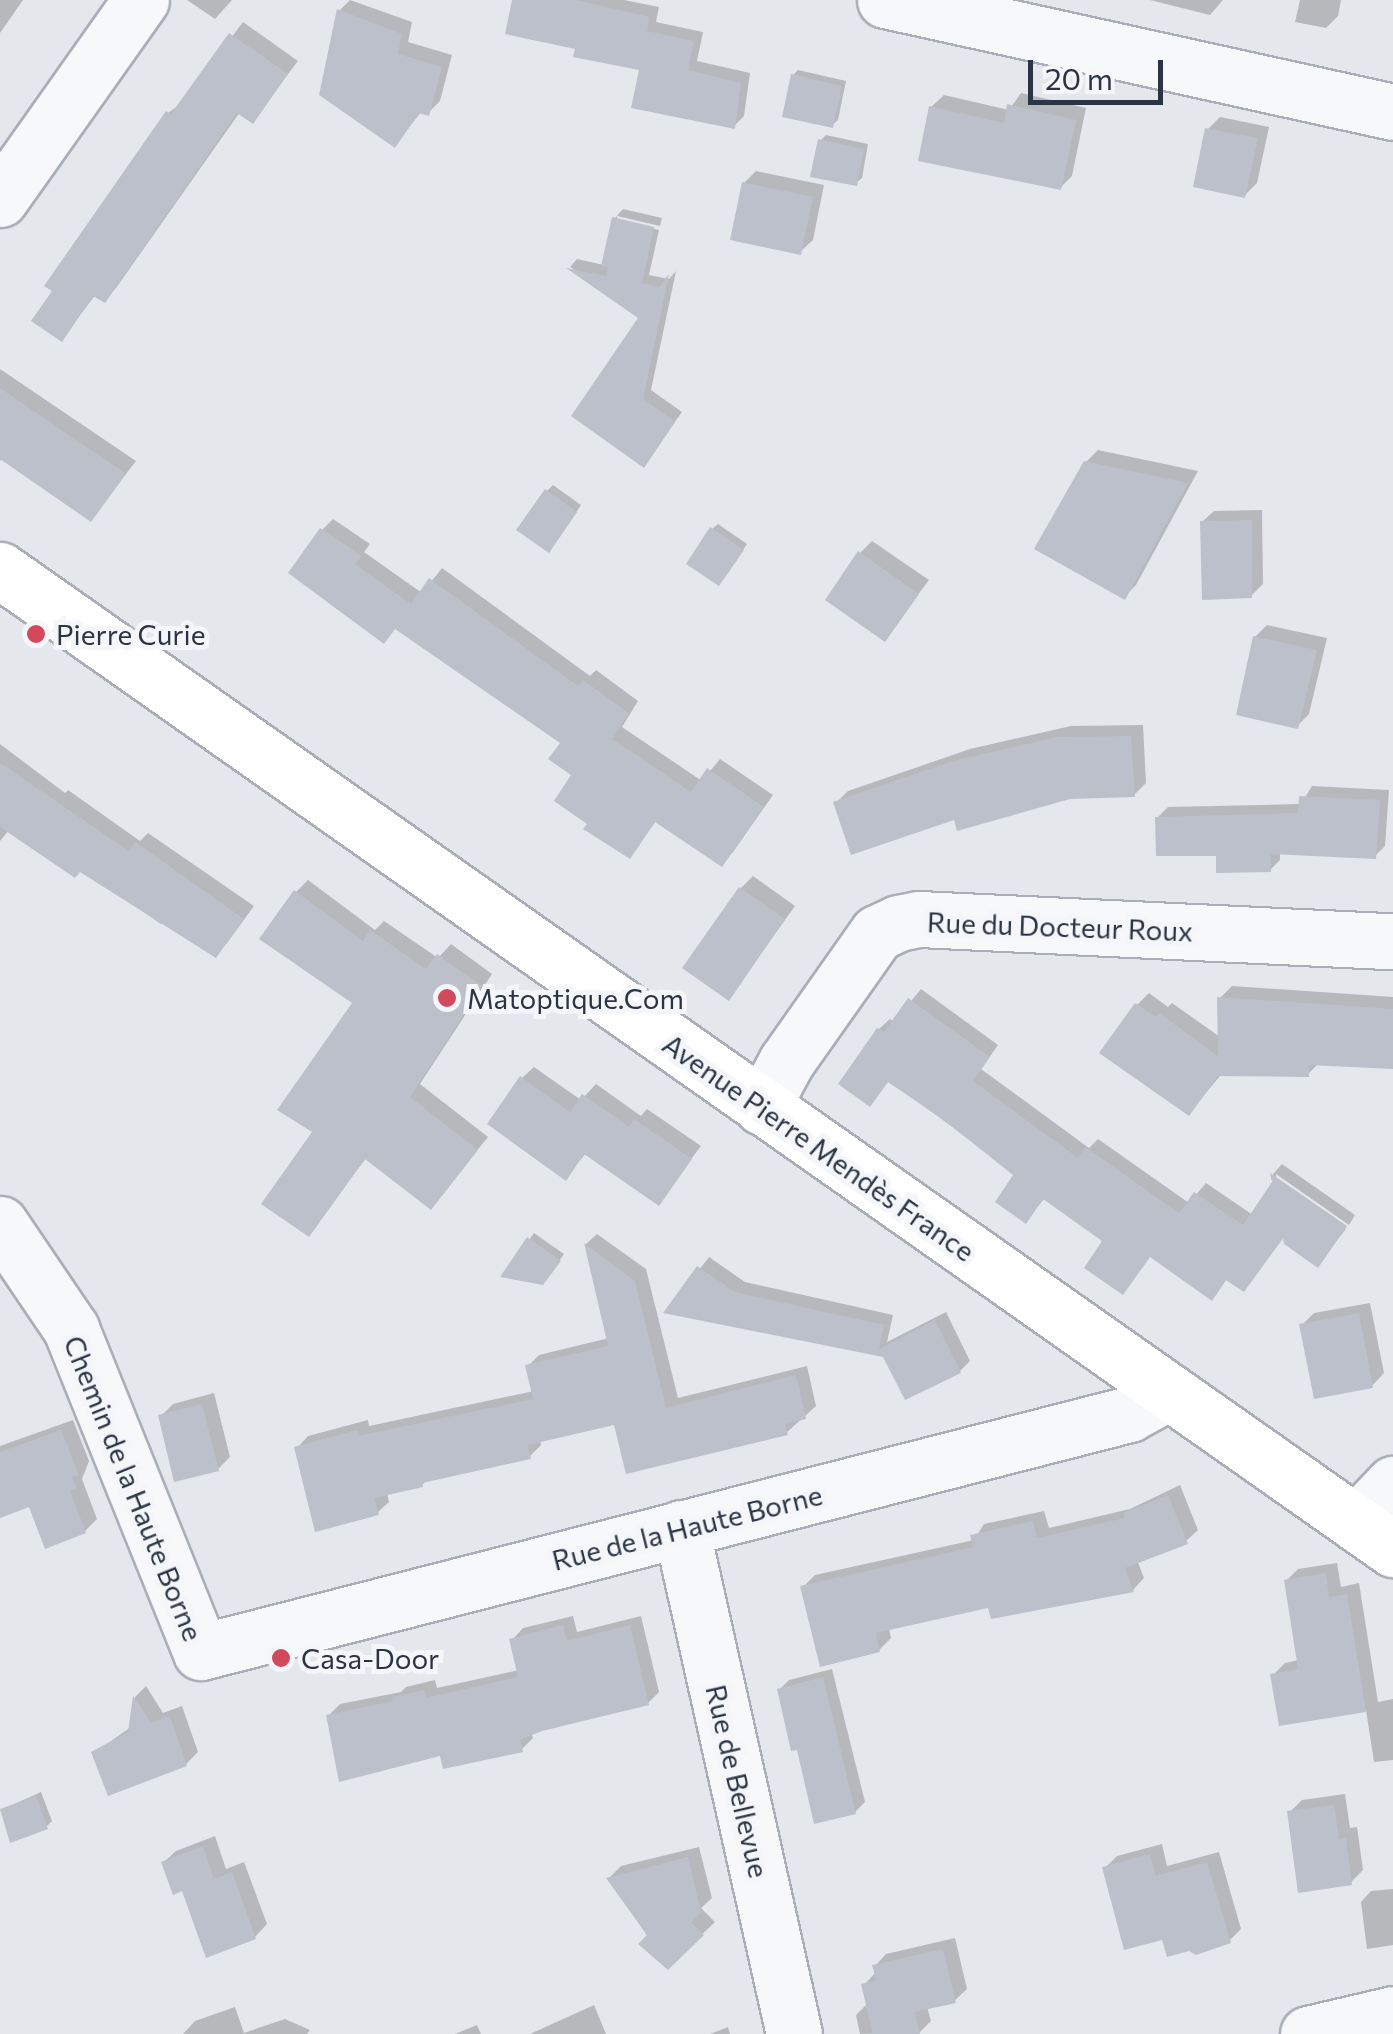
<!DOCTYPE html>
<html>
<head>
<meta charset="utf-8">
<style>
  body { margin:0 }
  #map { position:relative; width:1393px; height:2034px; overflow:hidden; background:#e4e7ec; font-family:Commissioner,sans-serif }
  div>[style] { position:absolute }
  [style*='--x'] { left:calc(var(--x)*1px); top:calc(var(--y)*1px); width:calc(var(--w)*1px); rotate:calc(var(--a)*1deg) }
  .shadow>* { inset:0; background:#0003 }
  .building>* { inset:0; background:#bbc0ca }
  .roads { filter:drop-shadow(2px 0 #a9aeb7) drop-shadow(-2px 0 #a9aeb7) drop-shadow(0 2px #a9aeb7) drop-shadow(0 -2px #a9aeb7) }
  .minor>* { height:55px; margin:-27.5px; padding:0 27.5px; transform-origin:27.5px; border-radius:27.5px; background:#f7f8fa }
  .major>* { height:55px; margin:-27.5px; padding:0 27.5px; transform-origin:27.5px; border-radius:27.5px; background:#fff }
  .dots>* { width:28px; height:28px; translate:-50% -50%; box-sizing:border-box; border:5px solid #f4f6f9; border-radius:50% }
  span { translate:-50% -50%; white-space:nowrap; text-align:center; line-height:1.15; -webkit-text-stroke:10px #f4f6f9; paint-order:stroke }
  .poi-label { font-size:28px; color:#2b3445 }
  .left { translate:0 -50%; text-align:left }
  .street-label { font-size:28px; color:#2b3445 }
  .scale { position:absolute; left:1028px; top:60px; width:135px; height:45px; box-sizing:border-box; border:5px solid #2b3445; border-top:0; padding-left:12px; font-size:30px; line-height:35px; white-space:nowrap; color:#2b3445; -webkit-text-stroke:8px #f4f6f9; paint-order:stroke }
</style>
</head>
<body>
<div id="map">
  <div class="shadow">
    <div style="clip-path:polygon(0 0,23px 0,0 33px)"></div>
    <div style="clip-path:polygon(187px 0,232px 0,215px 19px)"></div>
    <div style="clip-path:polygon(350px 0,412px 22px,408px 42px,452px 55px,440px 101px,428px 113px,422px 111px,395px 145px,339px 11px)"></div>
    <div style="clip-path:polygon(515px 0,624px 0,659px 7px,656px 22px,703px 32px,697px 61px,750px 73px,744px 116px,734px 126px,642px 68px,578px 47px)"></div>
    <div style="clip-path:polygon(1150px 0,1223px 0,1210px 15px)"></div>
    <div style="clip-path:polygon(1300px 0,1341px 0,1338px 16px,1326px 28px,1295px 22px)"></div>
    <div style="clip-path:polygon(243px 22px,298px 61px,252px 121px,240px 112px,116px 288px,104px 300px,96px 294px,62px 339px,168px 113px,183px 102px)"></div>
    <div style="clip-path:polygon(798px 70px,846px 81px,838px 120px,832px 125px,793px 75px)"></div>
    <div style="clip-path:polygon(1021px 93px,1086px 108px,1072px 176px,1060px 188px,931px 107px,944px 95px,1009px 110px)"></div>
    <div style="clip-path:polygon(1220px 117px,1269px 127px,1257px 183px,1244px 196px,1208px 129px)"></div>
    <div style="clip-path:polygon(826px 135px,868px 144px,862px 178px,856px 183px,821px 140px)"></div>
    <div style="clip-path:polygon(756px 171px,824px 185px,813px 240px,800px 252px,744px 183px)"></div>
    <div style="clip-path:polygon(623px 209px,662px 218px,660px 226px,617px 216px,617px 221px,659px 230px,649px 275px,669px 279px,676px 271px,651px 390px,682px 412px,644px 464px,642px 317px,570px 267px,577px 259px,604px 265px,614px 219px)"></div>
    <div style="clip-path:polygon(0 369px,136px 461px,91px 519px,3px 458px,0 461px)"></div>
    <div style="clip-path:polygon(1098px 450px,1198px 471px,1136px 585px,1124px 597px,1086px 462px)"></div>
    <div style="clip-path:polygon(553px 485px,581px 505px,554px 544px,547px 491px)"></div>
    <div style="clip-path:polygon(1262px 510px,1263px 584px,1251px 596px,1202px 522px,1214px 511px)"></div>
    <div style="clip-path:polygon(333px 519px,370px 544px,364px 552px,422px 593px,442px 568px,590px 676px,596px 670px,638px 701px,622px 727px,702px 781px,720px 759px,773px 795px,733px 852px,722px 863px,657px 820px,629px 856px,574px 774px,563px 742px,397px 627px,322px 530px)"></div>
    <div style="clip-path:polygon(718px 524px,747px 544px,724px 578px,712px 529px)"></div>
    <div style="clip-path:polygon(872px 541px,929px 580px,884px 639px,860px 553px)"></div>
    <div style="clip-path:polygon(1267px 625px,1327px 638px,1309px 714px,1297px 726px,1255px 637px)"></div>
    <div style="clip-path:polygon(1143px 725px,1146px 783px,1134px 795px,836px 803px,848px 791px,970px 749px,1071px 726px)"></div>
    <div style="clip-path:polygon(0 744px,65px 793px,68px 790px,140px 841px,148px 833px,254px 906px,227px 943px,216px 954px,166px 920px,161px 924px,81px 869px,9px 830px,0 841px)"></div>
    <div style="clip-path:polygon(1312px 786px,1389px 790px,1385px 846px,1375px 856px,1280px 852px,1280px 860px,1270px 870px,1219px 853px,1157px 818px,1168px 807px,1301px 804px)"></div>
    <div style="clip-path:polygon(753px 876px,795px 906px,729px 998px,741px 888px)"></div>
    <div style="clip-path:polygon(308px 880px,375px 930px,384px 921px,438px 958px,451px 944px,492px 974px,420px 1084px,488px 1137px,431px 1207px,367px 1157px,308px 1234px,315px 1131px,355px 1003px,296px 892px)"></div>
    <div style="clip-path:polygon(1232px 986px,1393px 997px,1393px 1066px,1319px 1063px,1308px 1074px,1220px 1076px,1189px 1113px,1137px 1005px,1149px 993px,1168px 1007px,1172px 1003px,1220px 1037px,1220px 998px)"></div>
    <div style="clip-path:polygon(921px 989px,998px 1045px,981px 1069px,1089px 1148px,1098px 1139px,1189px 1203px,1206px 1183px,1253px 1215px,1275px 1183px,1273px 1174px,1282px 1164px,1355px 1215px,1349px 1225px,1276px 1174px,1276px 1180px,1346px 1229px,1318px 1264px,1285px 1236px,1244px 1289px,1228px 1278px,1212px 1297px,1151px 1255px,1123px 1292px,1106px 1240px,1045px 1198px,1026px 1220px,1017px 1175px,889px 1080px,841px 1083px,879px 1029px,890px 1019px,894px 1022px)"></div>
    <div style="clip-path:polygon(534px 1067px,581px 1100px,596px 1084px,641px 1116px,647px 1109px,701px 1146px,658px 1203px,587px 1152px,565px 1178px,522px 1078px)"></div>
    <div style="clip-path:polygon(534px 1233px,564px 1254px,548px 1277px,504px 1275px)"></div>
    <div style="clip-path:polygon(597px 1234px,646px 1269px,678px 1398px,807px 1366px,816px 1406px,786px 1433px,616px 1422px,540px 1439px,541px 1445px,530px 1456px,428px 1479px,422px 1485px,387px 1493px,389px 1502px,377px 1513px,297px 1448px,308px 1436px,368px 1420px,369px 1426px,534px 1391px,528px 1366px,539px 1355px,609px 1338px,586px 1244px)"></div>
    <div style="clip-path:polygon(709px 1257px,745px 1282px,893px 1315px,887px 1342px,946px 1312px,970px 1361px,960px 1371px,667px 1312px)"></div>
    <div style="clip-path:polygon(1370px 1303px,1384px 1373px,1372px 1386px,1302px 1325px,1314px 1313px)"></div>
    <div style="clip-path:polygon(214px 1393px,230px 1457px,218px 1469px,161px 1416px,173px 1404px)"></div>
    <div style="clip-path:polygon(73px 1420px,89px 1461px,82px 1479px,97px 1519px,85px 1531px,30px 1503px,0 1515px,0 1446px)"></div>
    <div style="clip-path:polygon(1180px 1485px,1198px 1530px,1186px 1541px,1137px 1560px,1144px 1578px,1133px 1590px,990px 1605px,889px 1628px,891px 1638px,879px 1650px,803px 1587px,815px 1575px,974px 1540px,984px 1524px,1044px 1511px,1049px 1528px,1130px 1509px)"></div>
    <div style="clip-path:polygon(1337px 1563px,1341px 1587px,1359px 1583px,1378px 1702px,1393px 1699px,1393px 1760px,1374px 1762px,1366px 1710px,1281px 1723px,1273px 1675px,1285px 1663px,1299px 1660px,1286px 1581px,1298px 1569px)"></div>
    <div style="clip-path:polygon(573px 1616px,577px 1632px,641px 1616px,659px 1692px,648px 1703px,531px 1733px,533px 1738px,522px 1749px,442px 1752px,329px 1715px,340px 1704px,401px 1692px,406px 1687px,435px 1680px,437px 1688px,519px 1670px,512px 1640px,523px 1628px)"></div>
    <div style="clip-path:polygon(832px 1669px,865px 1802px,855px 1812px,779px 1690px,789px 1680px)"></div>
    <div style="clip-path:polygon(146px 1686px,163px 1713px,182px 1706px,198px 1752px,186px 1764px,94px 1753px,131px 1727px,135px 1697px)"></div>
    <div style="clip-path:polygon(41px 1792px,52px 1821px,46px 1827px,1px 1810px)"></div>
    <div style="clip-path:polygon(1345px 1794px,1350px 1828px,1357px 1827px,1363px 1870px,1351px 1882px,1290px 1812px,1302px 1800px)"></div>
    <div style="clip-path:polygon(215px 1836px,226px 1869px,244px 1862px,267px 1924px,255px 1937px,184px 1888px,163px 1863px,176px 1851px)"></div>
    <div style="clip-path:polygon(1162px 1844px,1167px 1866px,1219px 1852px,1241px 1929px,1229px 1941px,1164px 1937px,1105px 1868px,1117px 1856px)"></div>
    <div style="clip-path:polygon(699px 1847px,712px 1898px,701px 1908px,715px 1922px,668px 1967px,609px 1878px,621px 1866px)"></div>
    <div style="clip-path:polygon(1393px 1889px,1393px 1945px,1367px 1949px,1361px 1902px,1371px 1891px)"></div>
    <div style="clip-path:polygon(955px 1938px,967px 1989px,955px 2000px,927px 2007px,931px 2021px,919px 2033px,860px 2034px,856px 2015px,868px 2003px,864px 1985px,876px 1972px,875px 1966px,886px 1954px)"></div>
    <div style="clip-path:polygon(594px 2005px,606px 2034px,530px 2034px)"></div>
    <div style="clip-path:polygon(235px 2007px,244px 2033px,285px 2019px,310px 2030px,307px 2034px,183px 2034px,195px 2021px)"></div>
    <div style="clip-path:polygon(477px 2025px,481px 2034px,455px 2034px)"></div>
    <div style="clip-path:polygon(728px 2027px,730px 2034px,710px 2034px)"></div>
  </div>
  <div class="building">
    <div style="clip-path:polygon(512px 0,576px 0,650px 17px,647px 31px,694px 41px,688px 70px,741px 83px,735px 129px,631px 108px,639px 70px,573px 57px,575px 49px,505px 34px)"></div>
    <div style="clip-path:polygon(337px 9px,402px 34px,398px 54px,442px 67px,429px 116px,419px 113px,395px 148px,319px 95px)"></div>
    <div style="clip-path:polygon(229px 33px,288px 74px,253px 124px,237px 113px,105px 303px,93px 296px,62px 342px,31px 321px,52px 291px,44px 286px,166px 111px,171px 114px)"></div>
    <div style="clip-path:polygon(791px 74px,842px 86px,833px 128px,782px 117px)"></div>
    <div style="clip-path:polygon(1007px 104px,1076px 120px,1061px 190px,918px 161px,929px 106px,1004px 123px)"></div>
    <div style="clip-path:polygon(1205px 128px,1258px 138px,1245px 198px,1193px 187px)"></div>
    <div style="clip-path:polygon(818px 139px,864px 149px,857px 186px,810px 177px)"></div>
    <div style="clip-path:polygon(742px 182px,813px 197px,801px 255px,730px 240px)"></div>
    <div style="clip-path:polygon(612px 217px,654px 227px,642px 283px,659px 287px,669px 274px,643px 399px,675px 422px,644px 468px,571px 416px,638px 318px,566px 268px,606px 276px,608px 267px,601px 266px)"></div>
    <div style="clip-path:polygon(0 388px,126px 474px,91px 522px,0 459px)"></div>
    <div style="clip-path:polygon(1084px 461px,1188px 483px,1125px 600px,1034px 549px)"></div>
    <div style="clip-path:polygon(545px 489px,577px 512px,549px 553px,516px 530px)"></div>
    <div style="clip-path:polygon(1252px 520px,1252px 598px,1202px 600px,1200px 521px)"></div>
    <div style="clip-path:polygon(710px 527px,744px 550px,719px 586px,686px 564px)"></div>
    <div style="clip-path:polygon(320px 528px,361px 556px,355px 564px,411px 604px,429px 578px,578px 686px,583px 680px,629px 713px,612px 739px,691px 792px,707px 768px,764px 807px,722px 867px,655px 822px,630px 859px,583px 829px,587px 824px,554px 801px,571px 775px,548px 759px,560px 743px,395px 629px,384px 644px,288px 573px)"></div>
    <div style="clip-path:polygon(858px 551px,919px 594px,885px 642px,825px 600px)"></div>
    <div style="clip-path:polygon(1253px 636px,1317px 650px,1298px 729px,1236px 715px)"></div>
    <div style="clip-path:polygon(1131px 736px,1135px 797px,1070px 799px,957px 831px,954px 820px,851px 855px,833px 802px,956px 760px,1057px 737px)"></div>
    <div style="clip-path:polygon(0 763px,129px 851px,135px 842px,244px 919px,216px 958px,80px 872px,75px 878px,0 827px)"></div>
    <div style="clip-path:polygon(1299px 796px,1380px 800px,1376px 859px,1271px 854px,1271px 872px,1216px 873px,1216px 856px,1156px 856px,1155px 817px,1298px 813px)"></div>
    <div style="clip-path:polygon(739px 887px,785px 919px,729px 1001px,682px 968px)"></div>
    <div style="clip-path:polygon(294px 890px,363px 941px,370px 930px,426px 969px,437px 954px,482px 986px,410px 1097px,478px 1150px,431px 1210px,365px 1159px,309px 1237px,261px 1204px,312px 1132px,277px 1110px,352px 1003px,259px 939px)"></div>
    <div style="clip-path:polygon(1217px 997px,1393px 1009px,1393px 1069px,1309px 1065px,1309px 1077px,1218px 1076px,1189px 1116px,1099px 1053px,1135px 1003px,1156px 1017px,1159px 1013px,1218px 1056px)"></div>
    <div style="clip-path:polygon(908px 998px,990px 1057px,973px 1081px,1078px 1158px,1085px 1147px,1179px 1213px,1194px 1192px,1243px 1225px,1272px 1182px,1270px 1173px,1347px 1226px,1318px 1268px,1284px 1244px,1283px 1238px,1244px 1292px,1226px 1280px,1212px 1301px,1150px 1257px,1123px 1295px,1084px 1268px,1102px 1241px,1043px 1199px,1026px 1224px,995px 1202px,1013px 1175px,945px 1121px,888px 1082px,870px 1107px,838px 1084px,877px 1028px,884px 1032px)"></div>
    <div style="clip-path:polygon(520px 1076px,570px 1112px,582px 1094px,629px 1127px,634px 1119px,692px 1159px,659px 1206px,584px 1154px,566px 1181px,487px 1124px)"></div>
    <div style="clip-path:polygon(527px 1237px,561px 1261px,543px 1285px,500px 1277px)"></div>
    <div style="clip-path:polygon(584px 1243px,635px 1281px,666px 1408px,796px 1375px,806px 1419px,785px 1424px,788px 1435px,626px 1474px,614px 1425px,528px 1445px,531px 1459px,422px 1483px,423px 1487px,374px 1498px,379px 1515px,315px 1532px,294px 1447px,357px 1430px,358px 1436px,533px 1399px,525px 1365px,608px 1346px)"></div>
    <div style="clip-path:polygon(697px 1266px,735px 1292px,884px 1325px,879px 1349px,935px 1320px,961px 1373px,905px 1400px,883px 1357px,663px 1313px)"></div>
    <div style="clip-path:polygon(1359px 1313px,1373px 1388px,1314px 1399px,1299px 1324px)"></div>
    <div style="clip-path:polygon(202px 1404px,219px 1471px,174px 1482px,158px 1415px)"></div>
    <div style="clip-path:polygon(61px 1430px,79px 1475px,72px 1477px,77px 1488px,70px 1491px,86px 1533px,45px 1549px,29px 1507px,0 1518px,0 1452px)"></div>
    <div style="clip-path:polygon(1168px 1495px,1188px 1544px,1125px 1568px,1134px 1592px,991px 1619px,988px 1608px,876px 1633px,880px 1652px,820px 1667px,800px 1586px,973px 1547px,970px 1535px,1033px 1521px,1037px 1538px,1125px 1518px,1123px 1513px)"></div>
    <div style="clip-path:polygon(1326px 1573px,1329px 1597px,1347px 1594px,1366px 1712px,1279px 1726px,1270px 1674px,1298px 1669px,1284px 1580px)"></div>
    <div style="clip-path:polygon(563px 1625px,567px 1641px,630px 1625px,649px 1705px,542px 1731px,520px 1740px,523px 1752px,443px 1769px,440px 1756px,339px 1782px,326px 1715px,393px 1701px,392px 1697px,424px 1690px,426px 1698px,518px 1677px,509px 1639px)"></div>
    <div style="clip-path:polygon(823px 1677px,856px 1814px,814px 1824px,797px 1750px,791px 1751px,777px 1689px)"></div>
    <div style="clip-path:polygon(133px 1696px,151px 1723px,170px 1716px,187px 1766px,108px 1796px,91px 1752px,128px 1732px)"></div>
    <div style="clip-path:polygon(36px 1796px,48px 1829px,10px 1843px,0 1809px)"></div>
    <div style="clip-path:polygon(1334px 1805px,1339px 1839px,1346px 1838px,1352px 1885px,1298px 1893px,1287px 1811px)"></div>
    <div style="clip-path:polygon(203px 1846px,214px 1879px,232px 1872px,256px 1939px,206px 1958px,182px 1891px,173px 1895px,161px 1862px)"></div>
    <div style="clip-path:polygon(1150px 1854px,1156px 1876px,1207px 1862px,1231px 1943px,1196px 1955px,1189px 1951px,1167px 1957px,1162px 1940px,1124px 1950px,1102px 1867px)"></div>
    <div style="clip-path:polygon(688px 1857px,701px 1912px,691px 1922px,704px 1935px,668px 1970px,638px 1944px,647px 1935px,606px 1878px)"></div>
    <div style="clip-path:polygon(943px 1949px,956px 2003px,915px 2012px,920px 2034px,873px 2034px,861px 1984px,876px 1980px,872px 1965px)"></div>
  </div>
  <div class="roads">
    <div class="minor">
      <div style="--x:885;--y:0;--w:520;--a:12.43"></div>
      <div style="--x:0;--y:199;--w:244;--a:-54.7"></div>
      <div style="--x:762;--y:1107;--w:51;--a:-61.9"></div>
      <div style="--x:786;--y:1062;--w:158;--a:-54.8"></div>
      <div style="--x:877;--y:933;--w:23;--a:-25"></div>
      <div style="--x:898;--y:923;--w:21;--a:-11"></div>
      <div style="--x:919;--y:919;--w:475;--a:2.7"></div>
      <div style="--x:0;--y:1224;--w:127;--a:55.9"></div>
      <div style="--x:71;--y:1329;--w:348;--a:68.1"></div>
      <div style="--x:201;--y:1652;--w:958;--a:-14.38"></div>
      <div style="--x:1129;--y:1414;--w:46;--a:-28.8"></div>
      <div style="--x:1356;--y:1523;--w:54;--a:-46.5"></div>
      <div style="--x:681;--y:1528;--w:518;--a:77.41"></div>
      <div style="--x:1308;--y:2034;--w:87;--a:-13.2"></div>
    </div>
    <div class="major">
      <div style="--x:0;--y:570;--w:1703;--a:35.1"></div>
    </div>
  </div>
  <div class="dots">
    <div style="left:36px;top:634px;background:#d1495b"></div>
    <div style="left:447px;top:998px;background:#d1495b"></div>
    <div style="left:281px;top:1658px;background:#d1495b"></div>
  </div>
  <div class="poi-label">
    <span class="left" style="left:56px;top:634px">Pierre Curie</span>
    <span class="left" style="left:467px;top:998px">Matoptique.Com</span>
    <span class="left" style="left:301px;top:1658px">Casa-Door</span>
  </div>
  <div class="street-label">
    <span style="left:1060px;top:926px;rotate:2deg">Rue du Docteur Roux</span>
    <span style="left:819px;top:1147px;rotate:35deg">Avenue Pierre Mendès France</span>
    <span style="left:134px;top:1488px;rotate:68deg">Chemin de la Haute Borne</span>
    <span style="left:687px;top:1527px;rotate:-14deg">Rue de la Haute Borne</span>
    <span style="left:738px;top:1781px;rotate:77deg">Rue de Bellevue</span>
  </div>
  <div class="scale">20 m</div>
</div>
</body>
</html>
